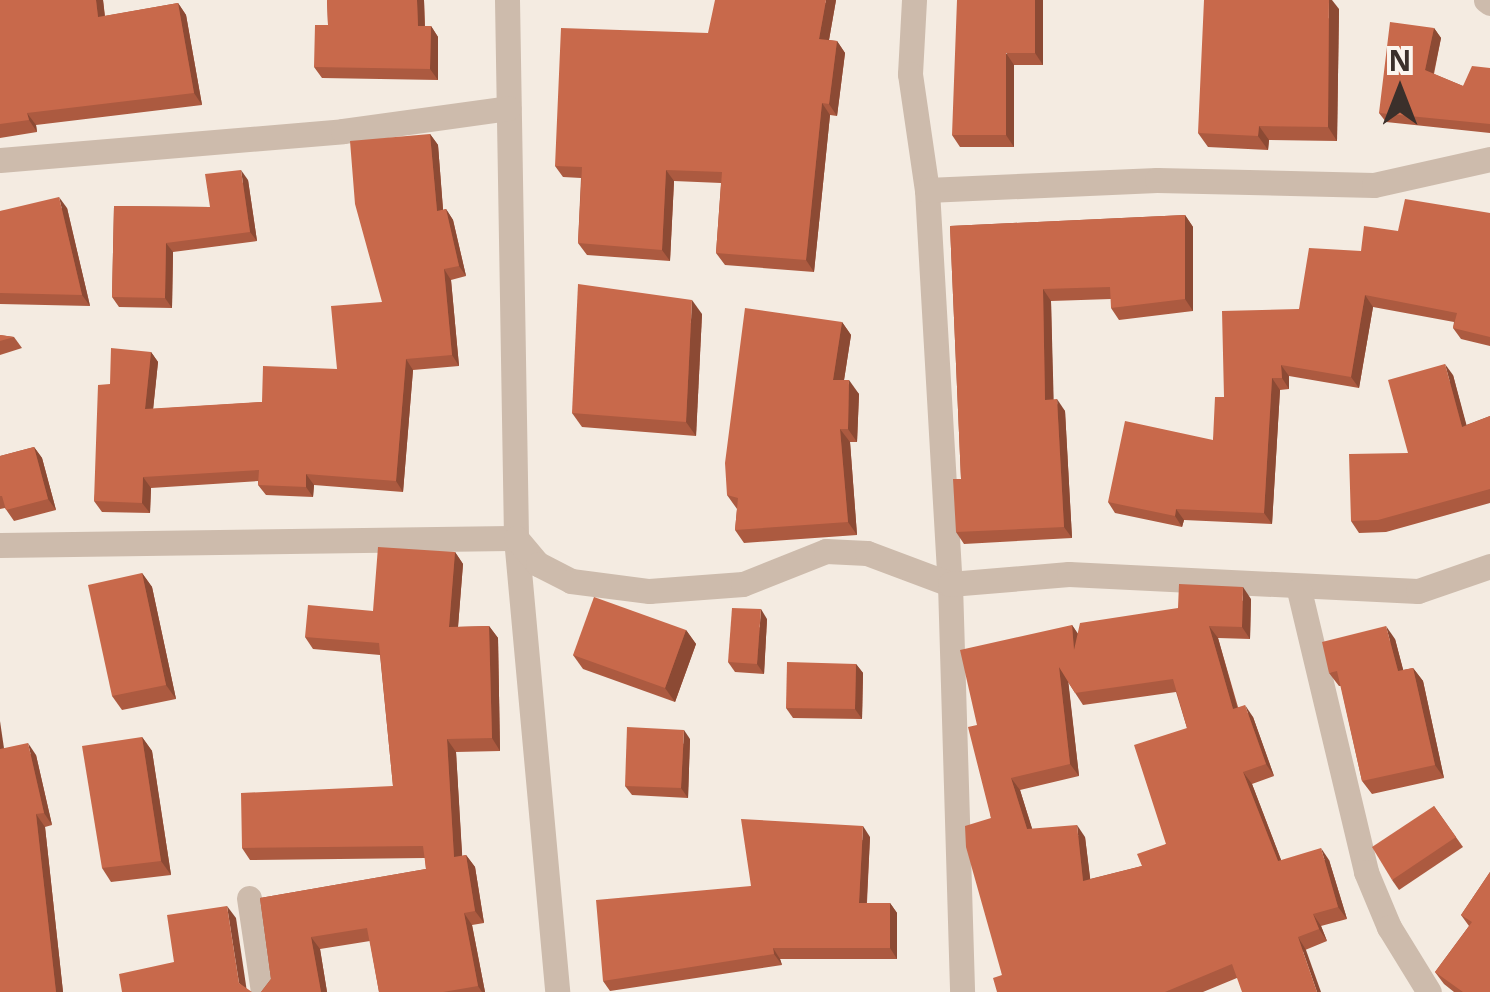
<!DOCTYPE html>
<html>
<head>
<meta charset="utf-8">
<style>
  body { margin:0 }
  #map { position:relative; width:1490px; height:992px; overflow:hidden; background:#f4ebe1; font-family:"Noto Sans",sans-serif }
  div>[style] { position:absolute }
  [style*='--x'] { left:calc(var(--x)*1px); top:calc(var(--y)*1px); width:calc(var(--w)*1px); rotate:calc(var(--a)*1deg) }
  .minor>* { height:25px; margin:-12.5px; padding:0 12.5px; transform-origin:12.5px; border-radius:12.5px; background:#cdbbac }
  .wall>* { inset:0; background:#ac5a40 }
  .shaded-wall>* { inset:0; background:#8c4a34 }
  .building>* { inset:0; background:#c8694b }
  span { translate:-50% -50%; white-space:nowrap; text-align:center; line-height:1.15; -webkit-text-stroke:9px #fbf5ee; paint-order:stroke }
  .north { position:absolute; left:1350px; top:40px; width:100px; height:100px; -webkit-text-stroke:8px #fbf5ee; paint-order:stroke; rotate:0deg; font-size:28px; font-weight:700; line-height:40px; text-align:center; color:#3b302b }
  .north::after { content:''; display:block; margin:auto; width:35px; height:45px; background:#3b302b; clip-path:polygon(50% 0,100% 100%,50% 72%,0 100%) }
</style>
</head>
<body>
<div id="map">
  <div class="minor">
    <div style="--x:507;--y:0;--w:538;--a:89.04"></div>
    <div style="--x:516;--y:538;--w:456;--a:84.8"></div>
    <div style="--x:914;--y:0;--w:74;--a:93.1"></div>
    <div style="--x:910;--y:74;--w:117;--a:81.7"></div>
    <div style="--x:927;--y:190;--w:395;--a:86.7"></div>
    <div style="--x:950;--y:584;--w:408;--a:88.3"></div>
    <div style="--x:1486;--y:0;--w:5;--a:37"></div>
    <div style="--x:0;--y:160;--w:344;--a:-4.8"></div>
    <div style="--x:343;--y:131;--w:167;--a:-7.9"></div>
    <div style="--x:927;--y:190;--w:230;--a:-2.5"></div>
    <div style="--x:1157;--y:180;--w:217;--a:1.3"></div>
    <div style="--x:1374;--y:185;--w:119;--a:-12.6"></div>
    <div style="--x:0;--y:545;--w:516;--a:-0.78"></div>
    <div style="--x:516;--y:538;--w:34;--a:50"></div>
    <div style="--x:538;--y:564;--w:37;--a:27"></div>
    <div style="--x:571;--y:581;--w:79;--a:7.3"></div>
    <div style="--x:649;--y:591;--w:94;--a:-4.3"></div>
    <div style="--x:743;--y:584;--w:89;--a:-21.7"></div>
    <div style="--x:826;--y:551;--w:41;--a:2.8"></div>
    <div style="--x:867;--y:553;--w:89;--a:20.5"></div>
    <div style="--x:950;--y:584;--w:119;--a:-4.8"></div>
    <div style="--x:1069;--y:574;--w:349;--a:2.8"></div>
    <div style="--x:1418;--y:591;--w:76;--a:-19.1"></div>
    <div style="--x:1299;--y:590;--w:290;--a:76.6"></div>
    <div style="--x:1366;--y:872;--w:60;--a:67.3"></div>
    <div style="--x:1389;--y:927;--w:76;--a:58.4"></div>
    <div style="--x:249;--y:898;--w:95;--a:81.5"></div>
  </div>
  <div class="wall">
    <div style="clip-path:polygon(0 0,103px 0,105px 16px,178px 3px,186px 15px,202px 105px,36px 125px,37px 132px,0 138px)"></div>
    <div style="clip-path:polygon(327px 0,424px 0,425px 26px,431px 26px,438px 37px,438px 80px,322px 78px,314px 67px,328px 25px)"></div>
    <div style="clip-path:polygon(836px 0,829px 40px,837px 41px,845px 53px,837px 116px,830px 115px,814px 272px,725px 265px,716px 253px,721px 183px,674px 181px,670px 261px,587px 255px,578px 243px,581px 178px,563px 177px,555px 166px,708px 33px)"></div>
    <div style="clip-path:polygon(1043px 0,1043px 65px,1014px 65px,1014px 147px,960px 147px,952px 135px)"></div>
    <div style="clip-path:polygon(1339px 9px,1337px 141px,1269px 140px,1268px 150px,1208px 147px,1198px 133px)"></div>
    <div style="clip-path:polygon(1434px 28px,1441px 38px,1434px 74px,1463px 86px,1490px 68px,1490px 133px,1386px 122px,1379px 113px)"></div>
    <div style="clip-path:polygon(430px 134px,438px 145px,443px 210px,446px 209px,453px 220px,466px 276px,451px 280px,459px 366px,413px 370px,403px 492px,314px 485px,313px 497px,266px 495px,258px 485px,258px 481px,151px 488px,150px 513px,102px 512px,94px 501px,110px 384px,151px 352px,158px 362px,153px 409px,262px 402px,337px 369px,382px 302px)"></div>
    <div style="clip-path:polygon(248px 180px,257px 241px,173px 252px,172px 308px,119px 307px,112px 297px,114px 206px,210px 207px)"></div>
    <div style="clip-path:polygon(67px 208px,90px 306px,0 304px,0 211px)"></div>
    <div style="clip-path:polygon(1490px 213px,1490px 346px,1461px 339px,1453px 328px,1454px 322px,1373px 307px,1359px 388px,1289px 376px,1289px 389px,1280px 390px,1272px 524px,1184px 520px,1182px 527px,1115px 513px,1108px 502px,1213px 440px,1224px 397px,1299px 309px,1361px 251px,1398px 231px)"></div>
    <div style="clip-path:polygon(1185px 215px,1193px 227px,1193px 311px,1119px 320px,1111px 308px,1111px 299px,1051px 301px,1053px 400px,1065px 411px,1072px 538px,964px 544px,956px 532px,961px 479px,950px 226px)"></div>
    <div style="clip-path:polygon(702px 314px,696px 436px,582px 427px,572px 413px)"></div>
    <div style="clip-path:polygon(842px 322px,851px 335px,844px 380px,859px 394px,857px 442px,850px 442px,857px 535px,744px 543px,735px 530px,737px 509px,727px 495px)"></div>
    <div style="clip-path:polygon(0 335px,14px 337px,22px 348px,0 355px)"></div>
    <div style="clip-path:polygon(1453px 375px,1466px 425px,1490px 416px,1490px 503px,1386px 532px,1359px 533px,1351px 521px,1408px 453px)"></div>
    <div style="clip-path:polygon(34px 447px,42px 458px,56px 510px,14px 521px,5px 508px,0 509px,0 456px)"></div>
    <div style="clip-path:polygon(455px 552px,463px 564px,458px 627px,489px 626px,498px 638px,500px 751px,456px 752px,462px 856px,466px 855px,475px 867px,484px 923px,472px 925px,485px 992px,379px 992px,370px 941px,320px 949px,327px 992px,261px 992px,271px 979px,260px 898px,426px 869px,425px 858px,250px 860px,242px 848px,393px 786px,380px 655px,313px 649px,305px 637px,373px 611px)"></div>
    <div style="clip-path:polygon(142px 573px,152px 587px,176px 699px,122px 710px,112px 696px)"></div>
    <div style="clip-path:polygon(evenodd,1251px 599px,1250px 639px,1218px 638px,1238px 707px,1253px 717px,1274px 776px,1252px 784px,1281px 860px,1329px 860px,1347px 919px,1321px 926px,1327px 941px,1203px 992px,997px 992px,1002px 975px,991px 818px,977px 725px,1072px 625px,1078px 634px,1251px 599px,1068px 682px,1083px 705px,1176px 692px,1187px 728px,1166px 844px,1142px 866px,1090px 879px,1085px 837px,1032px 829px,1020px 790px,1079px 776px,1068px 682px)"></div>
    <div style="clip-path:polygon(767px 619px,764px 674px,735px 672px,728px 662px)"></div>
    <div style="clip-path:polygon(686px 630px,696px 644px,675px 702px,583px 669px,573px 655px)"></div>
    <div style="clip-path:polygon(1395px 639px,1403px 670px,1413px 668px,1423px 681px,1444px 778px,1372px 794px,1362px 781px,1341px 686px,1339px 686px,1329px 673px)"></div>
    <div style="clip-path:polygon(856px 664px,863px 673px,862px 719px,793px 718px,786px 708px)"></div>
    <div style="clip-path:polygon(142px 737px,152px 751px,171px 875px,111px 882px,102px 868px)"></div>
    <div style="clip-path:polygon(690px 739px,688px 798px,632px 795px,625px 786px)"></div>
    <div style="clip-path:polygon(4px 748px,36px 755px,52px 825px,45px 827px,63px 992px,0 992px)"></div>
    <div style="clip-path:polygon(1434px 806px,1463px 847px,1399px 890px,1392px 880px)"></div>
    <div style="clip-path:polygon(870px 837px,867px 903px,890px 903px,897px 913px,897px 959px,780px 959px,782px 965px,610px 991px,603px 981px,751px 886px)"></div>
    <div style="clip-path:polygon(1490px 872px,1490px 992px,1454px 992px,1444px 984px,1435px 972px,1469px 926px,1461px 915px)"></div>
  </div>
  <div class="shaded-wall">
    <div style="clip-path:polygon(96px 0,103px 0,106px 29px,98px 17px)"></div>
    <div style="clip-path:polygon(417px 0,424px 0,425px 37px,418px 26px)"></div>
    <div style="clip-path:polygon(826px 0,836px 0,827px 51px,819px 39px)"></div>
    <div style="clip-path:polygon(1035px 0,1043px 0,1043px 65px,1035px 53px)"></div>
    <div style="clip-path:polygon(1329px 0,1332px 0,1339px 9px,1337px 141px,1328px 127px)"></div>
    <div style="clip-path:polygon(178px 3px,186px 15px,202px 105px,194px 93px)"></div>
    <div style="clip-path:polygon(431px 26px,438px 37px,438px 80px,430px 69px)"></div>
    <div style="clip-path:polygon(1434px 28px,1441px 38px,1432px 80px,1425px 70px)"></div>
    <div style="clip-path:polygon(837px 41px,845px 53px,837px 116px,829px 104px)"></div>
    <div style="clip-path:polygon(1006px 53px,1014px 65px,1014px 147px,1006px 135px)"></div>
    <div style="clip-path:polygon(822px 103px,830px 115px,814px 272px,806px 260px)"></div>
    <div style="clip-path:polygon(27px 113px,36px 125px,37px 132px,29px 120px)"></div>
    <div style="clip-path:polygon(1259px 126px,1269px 140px,1268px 150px,1258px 136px)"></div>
    <div style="clip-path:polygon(430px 134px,438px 145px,444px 222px,437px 211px)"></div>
    <div style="clip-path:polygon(241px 170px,248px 180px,257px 241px,250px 232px)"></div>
    <div style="clip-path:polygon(666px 170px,674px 181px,670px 261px,662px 250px)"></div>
    <div style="clip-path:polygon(59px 197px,67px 208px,90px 306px,82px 295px)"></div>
    <div style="clip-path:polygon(446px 209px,453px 220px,466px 276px,459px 266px)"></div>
    <div style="clip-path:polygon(1185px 215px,1193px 227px,1193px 311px,1185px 299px)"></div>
    <div style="clip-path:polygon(166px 243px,173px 252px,172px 308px,165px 298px)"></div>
    <div style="clip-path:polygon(444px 269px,451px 280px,459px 366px,452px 355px)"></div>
    <div style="clip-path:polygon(1043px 289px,1051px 301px,1054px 412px,1045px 400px)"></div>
    <div style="clip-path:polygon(1365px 295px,1373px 307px,1359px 388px,1351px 377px)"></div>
    <div style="clip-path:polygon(692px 300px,702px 314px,696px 436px,686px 422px)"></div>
    <div style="clip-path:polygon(842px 322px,851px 335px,842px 393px,833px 380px)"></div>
    <div style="clip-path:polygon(151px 352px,158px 362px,152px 420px,145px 409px)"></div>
    <div style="clip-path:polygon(406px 359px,413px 370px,403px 492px,396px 481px)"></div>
    <div style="clip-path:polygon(1445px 364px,1453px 375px,1470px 438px,1462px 427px)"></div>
    <div style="clip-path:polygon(1281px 365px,1289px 376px,1289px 389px,1282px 378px)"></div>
    <div style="clip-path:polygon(1272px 378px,1280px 390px,1272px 524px,1264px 513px)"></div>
    <div style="clip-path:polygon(849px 380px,859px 394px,857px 442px,848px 429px)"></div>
    <div style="clip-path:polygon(1057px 399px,1065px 411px,1072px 538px,1064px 527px)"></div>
    <div style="clip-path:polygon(840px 429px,850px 442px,857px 535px,848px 522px)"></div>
    <div style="clip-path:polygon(34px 447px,42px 458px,56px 510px,48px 499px)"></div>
    <div style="clip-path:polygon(306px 474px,314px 485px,313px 497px,306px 487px)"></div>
    <div style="clip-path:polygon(143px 477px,151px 488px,150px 513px,142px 503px)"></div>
    <div style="clip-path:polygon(1176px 509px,1184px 520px,1182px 527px,1175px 516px)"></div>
    <div style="clip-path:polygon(455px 552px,463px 564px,457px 639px,449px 627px)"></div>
    <div style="clip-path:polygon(142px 573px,152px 587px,176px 699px,166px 685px)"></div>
    <div style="clip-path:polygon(1243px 587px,1251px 599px,1250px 639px,1242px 627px)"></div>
    <div style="clip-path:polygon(761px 609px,767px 619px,764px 674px,757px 664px)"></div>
    <div style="clip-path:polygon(1072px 625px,1080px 637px,1074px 650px)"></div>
    <div style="clip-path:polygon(489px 626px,498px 638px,500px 751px,492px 738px)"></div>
    <div style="clip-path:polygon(1209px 626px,1218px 638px,1241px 721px,1233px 709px)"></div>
    <div style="clip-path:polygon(1386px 626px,1395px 639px,1407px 684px,1398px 671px)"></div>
    <div style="clip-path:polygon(686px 630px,696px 644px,675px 702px,665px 688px)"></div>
    <div style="clip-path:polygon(856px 664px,863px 673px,862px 719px,855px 709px)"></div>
    <div style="clip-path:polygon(1059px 667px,1068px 679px,1079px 776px,1070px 764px)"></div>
    <div style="clip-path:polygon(1413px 668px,1423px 681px,1444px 778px,1435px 765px)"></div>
    <div style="clip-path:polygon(1245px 705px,1253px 717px,1274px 776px,1266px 764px)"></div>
    <div style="clip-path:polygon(0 721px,6px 762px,0 754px)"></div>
    <div style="clip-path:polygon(684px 730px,690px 739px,688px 798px,681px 788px)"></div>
    <div style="clip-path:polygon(142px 737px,152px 751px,171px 875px,161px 861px)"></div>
    <div style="clip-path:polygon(447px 739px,456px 752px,463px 869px,454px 857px)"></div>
    <div style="clip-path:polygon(28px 743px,36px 755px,52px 825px,44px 813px)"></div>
    <div style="clip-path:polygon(1243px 772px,1252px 784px,1286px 873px,1278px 861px)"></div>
    <div style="clip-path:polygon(1011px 778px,1020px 790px,1036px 841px,1027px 829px)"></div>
    <div style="clip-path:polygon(36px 814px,45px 827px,63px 992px,56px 992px)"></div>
    <div style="clip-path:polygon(1077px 825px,1085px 837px,1092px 893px,1083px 881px)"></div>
    <div style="clip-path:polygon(863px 826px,870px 837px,866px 913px,859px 903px)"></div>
    <div style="clip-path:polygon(1321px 848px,1329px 860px,1347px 919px,1338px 907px)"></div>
    <div style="clip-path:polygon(466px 855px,475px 867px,484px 923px,475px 911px)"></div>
    <div style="clip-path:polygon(890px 903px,897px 913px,897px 959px,890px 948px)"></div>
    <div style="clip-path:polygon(227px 906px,236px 918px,247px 992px,239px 983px)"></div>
    <div style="clip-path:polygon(464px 913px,472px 925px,485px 992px,482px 992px,478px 986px)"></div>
    <div style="clip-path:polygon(1313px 914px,1321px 926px,1327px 941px,1319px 929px)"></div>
    <div style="clip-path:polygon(311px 937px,320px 949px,327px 992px,321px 992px)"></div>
    <div style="clip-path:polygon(1298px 937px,1306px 950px,1321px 992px,1317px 992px)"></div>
    <div style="clip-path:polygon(773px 948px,780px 959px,782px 965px,774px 954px)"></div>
  </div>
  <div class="building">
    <div style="clip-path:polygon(0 0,96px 0,98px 17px,178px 3px,194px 93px,27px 113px,29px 120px,0 124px)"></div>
    <div style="clip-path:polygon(327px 0,417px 0,418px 26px,431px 26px,430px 69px,314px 67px,315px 25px,328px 25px)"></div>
    <div style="clip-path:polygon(715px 0,826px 0,819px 39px,837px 41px,829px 104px,822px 103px,806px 260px,716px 253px,722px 172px,666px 170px,662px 250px,578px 243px,582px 167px,555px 166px,561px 28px,708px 33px)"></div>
    <div style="clip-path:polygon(957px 0,1035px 0,1035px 53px,1006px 53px,1006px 135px,952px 135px)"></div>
    <div style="clip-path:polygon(1204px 0,1329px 0,1328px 127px,1259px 126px,1258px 136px,1198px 133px)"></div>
    <div style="clip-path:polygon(1390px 22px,1434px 28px,1425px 70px,1463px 86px,1472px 66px,1490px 68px,1490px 124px,1379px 113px)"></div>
    <div style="clip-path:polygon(430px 134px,437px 211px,446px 209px,459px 266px,444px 269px,452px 355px,406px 359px,396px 481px,306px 474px,306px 487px,258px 485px,259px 470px,143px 477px,142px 503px,94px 501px,98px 385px,110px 384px,111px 348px,151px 352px,145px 409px,262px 402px,263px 366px,337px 369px,331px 306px,382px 302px,355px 204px,350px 141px)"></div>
    <div style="clip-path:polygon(241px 170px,250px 232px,166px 243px,165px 298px,112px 297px,114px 206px,210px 207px,205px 174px)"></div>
    <div style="clip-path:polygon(59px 197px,82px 295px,0 293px,0 211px)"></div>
    <div style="clip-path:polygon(1405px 199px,1490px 213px,1490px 337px,1453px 328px,1457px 313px,1365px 295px,1351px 377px,1281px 365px,1282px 378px,1272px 378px,1264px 513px,1176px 509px,1175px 516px,1108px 502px,1125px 421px,1213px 440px,1215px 397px,1224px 397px,1222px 311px,1299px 309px,1309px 248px,1361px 251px,1364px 226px,1398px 231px)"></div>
    <div style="clip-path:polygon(1185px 215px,1185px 299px,1111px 308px,1110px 287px,1043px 289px,1045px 400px,1057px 399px,1064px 527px,956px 532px,953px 479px,961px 479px,950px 226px)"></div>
    <div style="clip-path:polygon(578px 284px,692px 300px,686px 422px,572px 413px)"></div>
    <div style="clip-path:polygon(745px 308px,842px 322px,833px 380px,849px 380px,848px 429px,840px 429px,848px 522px,735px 530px,738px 498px,727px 495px,725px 463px)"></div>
    <div style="clip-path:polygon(0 335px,14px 337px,0 341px)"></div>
    <div style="clip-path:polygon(1445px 364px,1462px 427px,1490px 416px,1490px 489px,1378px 520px,1351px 521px,1349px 454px,1408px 453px,1388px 380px)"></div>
    <div style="clip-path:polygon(34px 447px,48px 499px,6px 510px,2px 496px,0 496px,0 456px)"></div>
    <div style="clip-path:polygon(378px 547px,455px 552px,449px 627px,489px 626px,492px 738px,447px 739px,454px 857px,466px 855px,475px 911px,464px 913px,478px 986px,443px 992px,379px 992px,367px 928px,311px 937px,321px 992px,261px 992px,271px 979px,260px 898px,426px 869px,423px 846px,242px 848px,241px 793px,393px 786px,379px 643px,305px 637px,308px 605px,373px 611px)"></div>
    <div style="clip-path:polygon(142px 573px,166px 685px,112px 696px,88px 585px)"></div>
    <div style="clip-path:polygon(evenodd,1179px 584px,1243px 587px,1242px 627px,1209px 626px,1233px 709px,1245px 705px,1266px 764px,1243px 772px,1278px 861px,1321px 848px,1338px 907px,1313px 914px,1319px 929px,1298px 937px,1317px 992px,1242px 992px,1232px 964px,1165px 992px,997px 992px,993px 978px,1002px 975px,966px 847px,965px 826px,991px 818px,968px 727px,977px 725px,960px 650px,1072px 625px,1074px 650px,1080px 623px,1178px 608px,1179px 584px,1059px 667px,1075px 693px,1173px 679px,1187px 728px,1134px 745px,1166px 844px,1137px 854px,1142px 866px,1083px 881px,1077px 825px,1027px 829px,1011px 778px,1070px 764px,1059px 667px)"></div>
    <div style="clip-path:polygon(594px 597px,686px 630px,665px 688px,573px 655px)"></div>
    <div style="clip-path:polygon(732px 608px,761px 609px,757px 664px,728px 662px)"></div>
    <div style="clip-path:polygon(1386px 626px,1398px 671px,1413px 668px,1435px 765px,1362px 781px,1337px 671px,1329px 673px,1322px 642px)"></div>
    <div style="clip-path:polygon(787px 662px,856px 664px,855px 709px,786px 708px)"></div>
    <div style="clip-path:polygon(627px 727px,684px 730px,681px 788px,625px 786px)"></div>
    <div style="clip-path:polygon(142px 737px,161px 861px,102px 868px,82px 746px)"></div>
    <div style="clip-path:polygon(28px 743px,44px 813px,36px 814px,56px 992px,0 992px,0 749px)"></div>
    <div style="clip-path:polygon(1434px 806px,1456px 837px,1392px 880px,1372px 847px)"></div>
    <div style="clip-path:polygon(741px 819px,863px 826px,859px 903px,890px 903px,890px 948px,773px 948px,774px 954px,603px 981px,596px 900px,751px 886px)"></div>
    <div style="clip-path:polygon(1490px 872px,1490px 992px,1463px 992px,1435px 972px,1472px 922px,1461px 915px)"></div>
    <div style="clip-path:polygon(227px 906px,239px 983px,252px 992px,122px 992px,119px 974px,174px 962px,167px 915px)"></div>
  </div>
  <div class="north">N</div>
</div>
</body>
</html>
